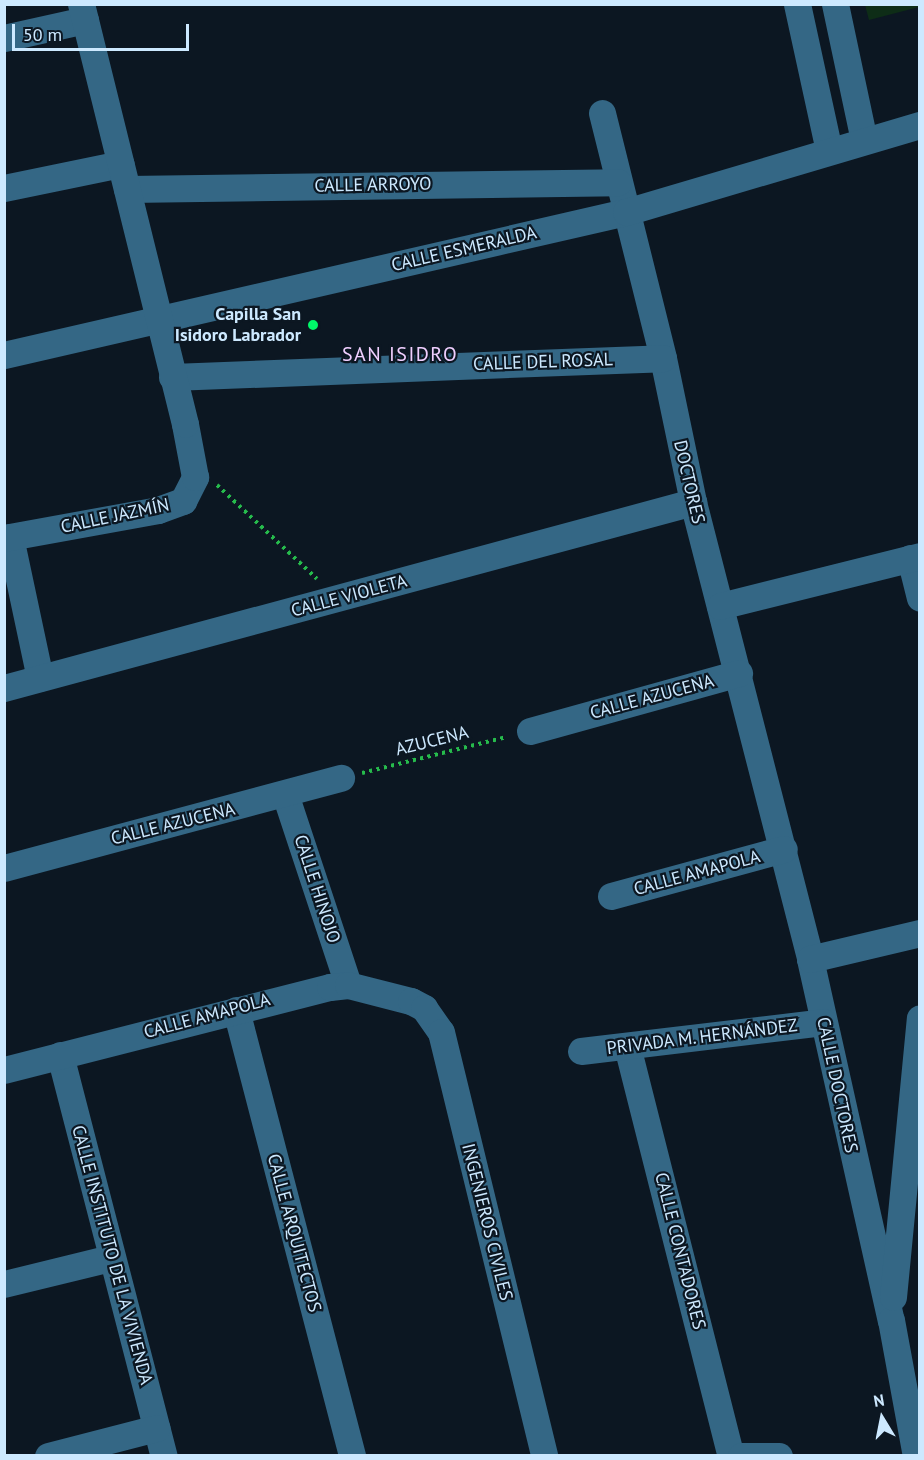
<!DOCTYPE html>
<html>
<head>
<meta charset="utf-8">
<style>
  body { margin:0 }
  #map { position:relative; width:924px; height:1460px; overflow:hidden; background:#0c1722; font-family:"PT Sans",sans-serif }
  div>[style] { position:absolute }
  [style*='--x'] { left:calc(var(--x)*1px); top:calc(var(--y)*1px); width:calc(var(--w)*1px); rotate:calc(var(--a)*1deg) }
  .green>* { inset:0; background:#0e2d17 }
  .path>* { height:4px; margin-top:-2px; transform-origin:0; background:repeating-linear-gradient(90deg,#26bb4c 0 3px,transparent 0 7.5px) }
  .minor>* { height:27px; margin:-13.5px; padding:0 13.5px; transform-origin:13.5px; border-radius:13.5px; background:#346785 }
  .dots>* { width:16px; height:16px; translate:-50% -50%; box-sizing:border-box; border:3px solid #0c1722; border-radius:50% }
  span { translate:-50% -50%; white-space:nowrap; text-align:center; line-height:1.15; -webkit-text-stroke:4.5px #0c1722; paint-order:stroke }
  .street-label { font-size:18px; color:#cde9ff }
  .poi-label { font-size:18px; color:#cde9ff; font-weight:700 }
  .right { translate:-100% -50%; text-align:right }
  .neighbourhood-label { font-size:20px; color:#f0cfff; letter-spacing:1.5px }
  .frame { position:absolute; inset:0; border:6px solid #cde9ff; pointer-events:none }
  .north { position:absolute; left:852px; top:1388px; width:60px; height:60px; -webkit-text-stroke:4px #0c1722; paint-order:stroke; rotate:350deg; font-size:16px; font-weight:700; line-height:24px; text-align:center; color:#cde9ff }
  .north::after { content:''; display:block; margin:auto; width:21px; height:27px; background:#cde9ff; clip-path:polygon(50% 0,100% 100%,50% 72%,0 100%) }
  .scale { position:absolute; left:12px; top:24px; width:177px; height:27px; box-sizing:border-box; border:3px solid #cde9ff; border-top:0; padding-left:8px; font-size:18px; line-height:21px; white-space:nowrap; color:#cde9ff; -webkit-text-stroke:4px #0c1722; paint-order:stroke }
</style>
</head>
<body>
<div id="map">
  <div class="green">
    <div style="clip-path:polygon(865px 5px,919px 5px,919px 7px,869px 20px)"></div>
  </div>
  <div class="path">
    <div style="--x:217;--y:485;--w:137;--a:43.2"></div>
    <div style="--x:362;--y:773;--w:148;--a:-14"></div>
  </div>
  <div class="minor">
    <div style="--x:797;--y:4;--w:150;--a:77.7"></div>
    <div style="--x:835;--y:4;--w:139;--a:78"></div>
    <div style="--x:4;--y:38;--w:83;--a:-12.5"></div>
    <div style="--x:602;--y:113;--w:252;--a:76"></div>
    <div style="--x:663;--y:358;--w:147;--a:78.2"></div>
    <div style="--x:693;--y:502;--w:472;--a:75.6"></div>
    <div style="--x:810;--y:959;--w:370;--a:77.4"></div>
    <div style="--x:891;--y:1320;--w:138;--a:79.6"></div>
    <div style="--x:4;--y:188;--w:119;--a:-11.6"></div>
    <div style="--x:127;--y:189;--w:491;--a:-0.8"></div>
    <div style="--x:4;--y:355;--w:638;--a:-12.95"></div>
    <div style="--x:626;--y:212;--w:307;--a:-16.5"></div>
    <div style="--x:172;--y:377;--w:491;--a:-2.2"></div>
    <div style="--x:10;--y:537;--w:144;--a:78"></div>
    <div style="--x:4;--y:538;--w:157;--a:-10.3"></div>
    <div style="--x:158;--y:510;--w:27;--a:-20"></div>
    <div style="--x:183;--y:501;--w:27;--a:-63"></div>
    <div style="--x:195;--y:477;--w:54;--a:-100.7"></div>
    <div style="--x:185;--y:424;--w:433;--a:-103.9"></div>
    <div style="--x:910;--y:558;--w:41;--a:76"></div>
    <div style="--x:720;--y:606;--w:206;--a:-14"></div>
    <div style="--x:4;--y:688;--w:714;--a:-15.11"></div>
    <div style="--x:530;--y:731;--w:217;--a:-15.5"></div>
    <div style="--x:285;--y:794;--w:201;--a:71.7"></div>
    <div style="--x:4;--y:868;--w:349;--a:-15"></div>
    <div style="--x:611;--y:896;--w:179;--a:-15.2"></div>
    <div style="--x:810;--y:959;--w:113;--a:-13.3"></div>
    <div style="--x:236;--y:1010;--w:461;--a:75.4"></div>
    <div style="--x:627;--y:1046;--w:423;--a:75.8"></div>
    <div style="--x:581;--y:1051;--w:244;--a:-6.8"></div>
    <div style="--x:60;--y:1055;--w:414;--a:75.5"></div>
    <div style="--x:4;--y:1070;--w:336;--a:-14.3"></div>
    <div style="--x:330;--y:987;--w:18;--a:-6"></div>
    <div style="--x:348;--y:985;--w:65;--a:14.3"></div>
    <div style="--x:411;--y:1001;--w:15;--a:28"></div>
    <div style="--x:424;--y:1008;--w:29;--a:55"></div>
    <div style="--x:441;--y:1032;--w:436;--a:76.3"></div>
    <div style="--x:4;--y:1284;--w:110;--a:-13.7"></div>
    <div style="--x:893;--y:1297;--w:280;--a:-84.5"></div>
    <div style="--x:48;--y:1456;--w:112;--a:-14.5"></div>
    <div style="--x:741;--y:1456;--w:38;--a:0"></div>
  </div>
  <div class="dots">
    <div style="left:313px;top:325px;background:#00f869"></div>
  </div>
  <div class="street-label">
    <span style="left:373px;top:185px;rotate:-1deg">CALLE ARROYO</span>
    <span style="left:464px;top:249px;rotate:-13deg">CALLE ESMERALDA</span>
    <span style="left:543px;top:362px;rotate:-2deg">CALLE DEL ROSAL</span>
    <span style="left:689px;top:482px;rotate:77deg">DOCTORES</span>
    <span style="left:115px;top:516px;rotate:-12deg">CALLE JAZMÍN</span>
    <span style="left:349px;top:596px;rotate:-15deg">CALLE VIOLETA</span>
    <span style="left:652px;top:697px;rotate:-15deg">CALLE AZUCENA</span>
    <span style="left:432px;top:741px;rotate:-14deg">AZUCENA</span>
    <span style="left:173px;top:824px;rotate:-14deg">CALLE AZUCENA</span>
    <span style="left:697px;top:873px;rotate:-15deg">CALLE AMAPOLA</span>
    <span style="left:317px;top:889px;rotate:72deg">CALLE HINOJO</span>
    <span style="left:207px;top:1016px;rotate:-15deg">CALLE AMAPOLA</span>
    <span style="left:702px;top:1037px;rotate:-7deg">PRIVADA M. HERNÁNDEZ</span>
    <span style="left:837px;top:1085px;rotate:78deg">CALLE DOCTORES</span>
    <span style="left:487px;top:1222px;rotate:76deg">INGENIEROS CIVILES</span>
    <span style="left:294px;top:1233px;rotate:75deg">CALLE ARQUITECTOS</span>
    <span style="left:680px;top:1251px;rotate:76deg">CALLE CONTADORES</span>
    <span style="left:112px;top:1255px;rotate:75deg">CALLE INSTITUTO DE LA VIVIENDA</span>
  </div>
  <div class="poi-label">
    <span class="right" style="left:301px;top:325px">Capilla San<br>Isidoro Labrador</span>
  </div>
  <div class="neighbourhood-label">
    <span style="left:400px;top:354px">SAN ISIDRO</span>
  </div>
  <div class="frame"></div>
  <div class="north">N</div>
  <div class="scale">50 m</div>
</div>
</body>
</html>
